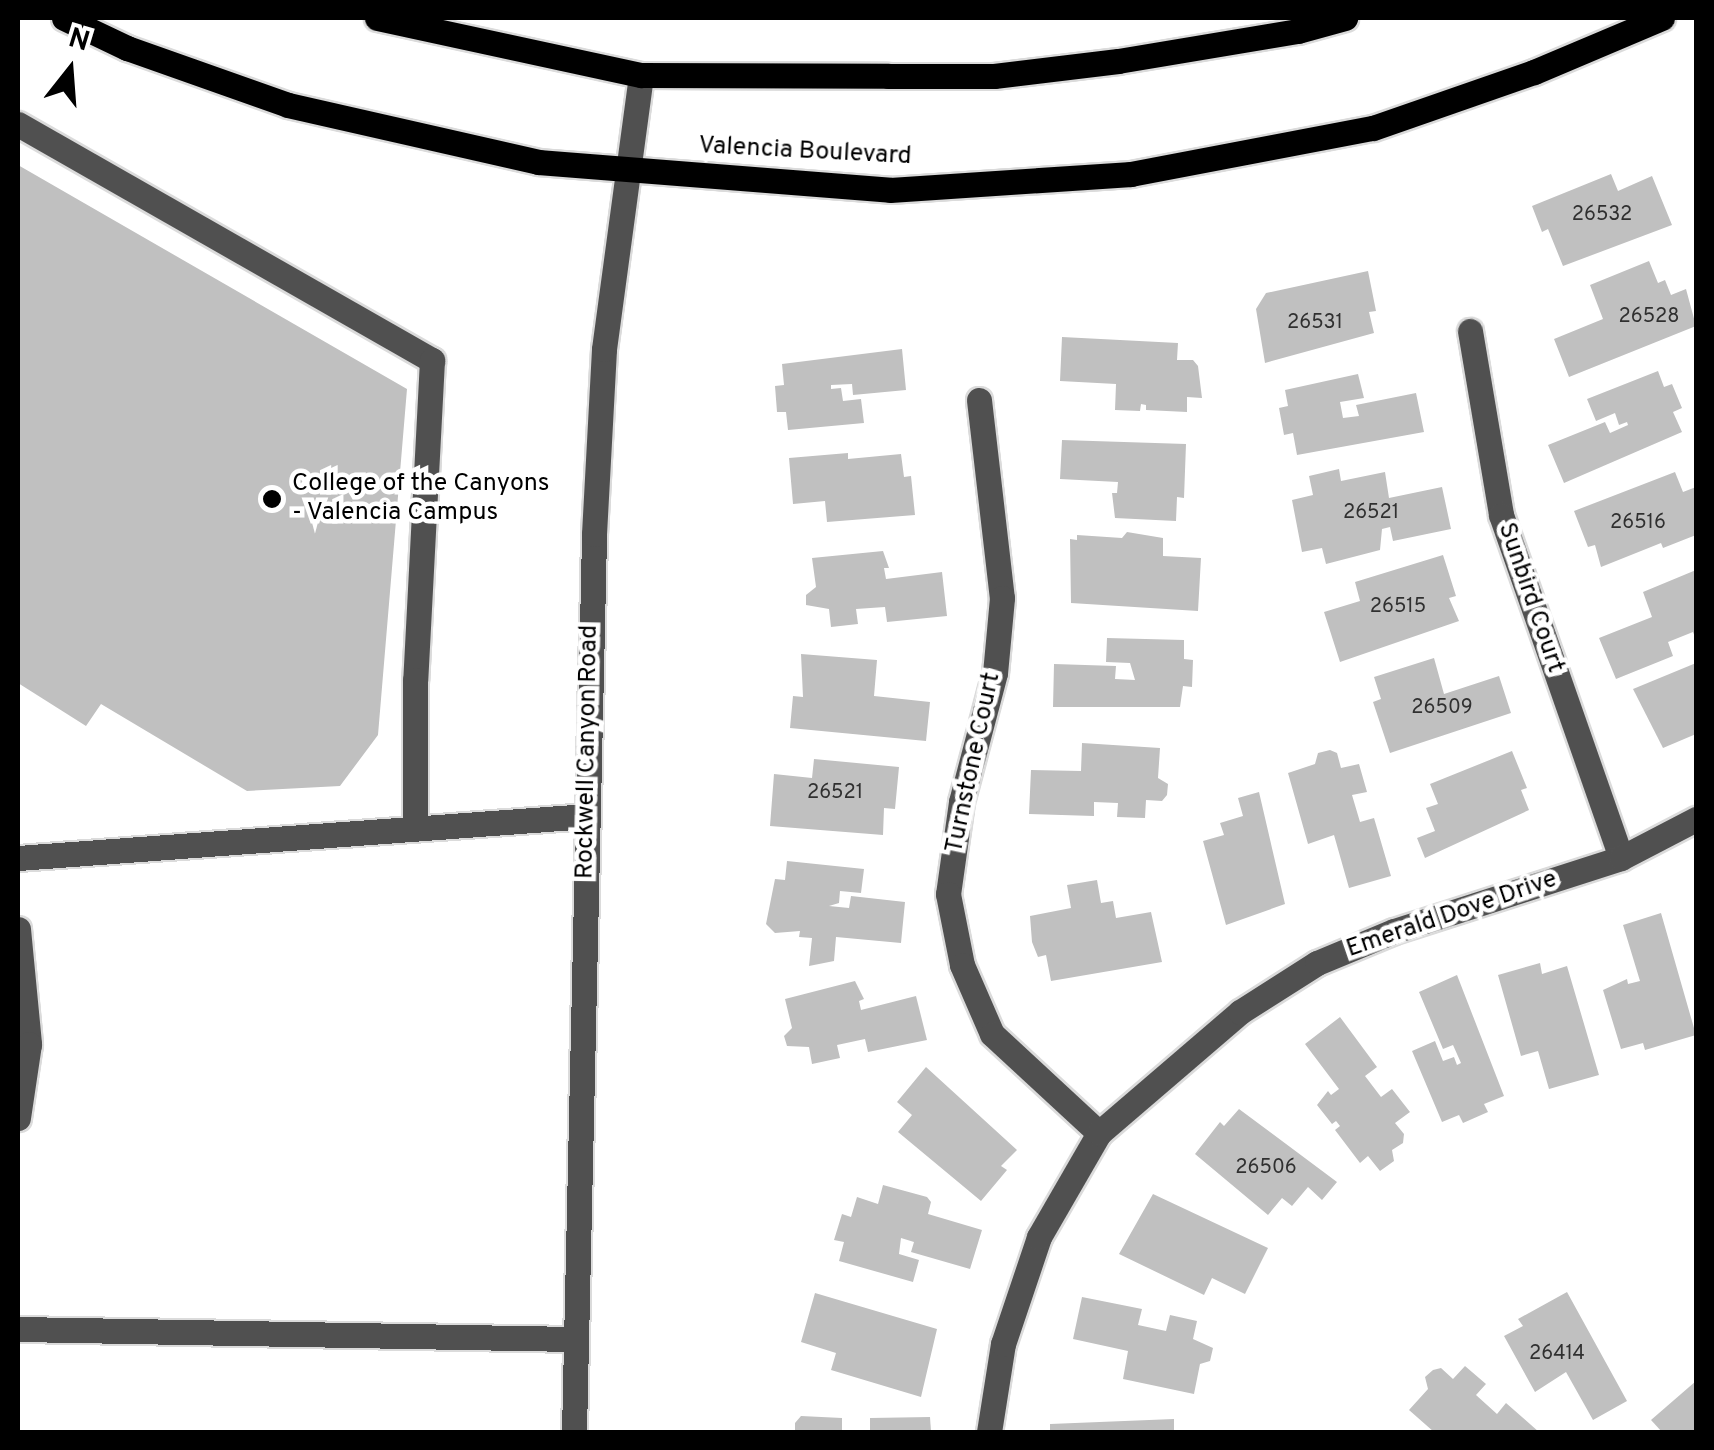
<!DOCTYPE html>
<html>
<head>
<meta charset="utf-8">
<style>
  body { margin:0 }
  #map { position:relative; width:1714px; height:1450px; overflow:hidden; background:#fff; font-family:Overpass,sans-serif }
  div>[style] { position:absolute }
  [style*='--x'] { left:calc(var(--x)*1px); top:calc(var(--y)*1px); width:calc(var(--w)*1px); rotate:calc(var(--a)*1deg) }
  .building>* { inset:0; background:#c0c0c0 }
  .roads { filter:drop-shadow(2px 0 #dbdbdb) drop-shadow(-2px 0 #dbdbdb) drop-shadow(0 2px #dbdbdb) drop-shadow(0 -2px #dbdbdb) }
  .minor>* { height:25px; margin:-12.5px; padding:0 12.5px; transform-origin:12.5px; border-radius:12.5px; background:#505050 }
  .major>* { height:25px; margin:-12.5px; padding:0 12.5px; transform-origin:12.5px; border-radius:12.5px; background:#000 }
  .dots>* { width:28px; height:28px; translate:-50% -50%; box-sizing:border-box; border:5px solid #fff; border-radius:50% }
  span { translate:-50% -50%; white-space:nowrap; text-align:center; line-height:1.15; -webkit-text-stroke:9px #fff; paint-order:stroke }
  .number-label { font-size:20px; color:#303030 }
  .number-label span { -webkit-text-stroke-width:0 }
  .street-label { font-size:25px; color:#000 }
  .poi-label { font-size:25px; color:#000 }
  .left { translate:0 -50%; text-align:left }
  .frame { position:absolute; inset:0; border:20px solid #000; pointer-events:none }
  .north { position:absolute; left:20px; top:20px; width:100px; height:100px; -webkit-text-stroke:8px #fff; paint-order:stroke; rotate:17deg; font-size:28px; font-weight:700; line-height:40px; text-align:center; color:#000 }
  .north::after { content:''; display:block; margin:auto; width:35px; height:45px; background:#000; clip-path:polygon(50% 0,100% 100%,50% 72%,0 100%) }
</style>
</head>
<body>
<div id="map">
  <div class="building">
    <div style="clip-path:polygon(18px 165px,407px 389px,378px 735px,340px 786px,247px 791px,101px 704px,86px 726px,18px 683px)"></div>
    <div style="clip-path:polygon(1611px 174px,1618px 191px,1652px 176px,1672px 225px,1563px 266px,1548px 229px,1542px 232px,1532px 206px)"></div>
    <div style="clip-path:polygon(1649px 261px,1658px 283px,1665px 280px,1671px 295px,1686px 289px,1696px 326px,1569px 377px,1554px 339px,1603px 319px,1590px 285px)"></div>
    <div style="clip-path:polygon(1368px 271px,1376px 311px,1369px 312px,1374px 333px,1265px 363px,1256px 309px,1266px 293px)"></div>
    <div style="clip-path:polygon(1062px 337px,1178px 343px,1177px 360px,1193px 360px,1198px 366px,1202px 398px,1187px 397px,1187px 412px,1146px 410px,1146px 405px,1141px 404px,1140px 411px,1115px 410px,1116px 384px,1060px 381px)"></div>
    <div style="clip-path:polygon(902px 349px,906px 390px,853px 395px,852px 384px,831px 385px,831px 389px,841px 388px,843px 401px,861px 399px,864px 423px,788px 430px,786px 412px,777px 412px,775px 386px,784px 385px,782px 364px)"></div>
    <div style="clip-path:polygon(1658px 371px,1664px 387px,1672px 384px,1682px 408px,1673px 412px,1682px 432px,1564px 483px,1548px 445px,1605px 422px,1610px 433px,1628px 425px,1627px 422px,1619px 425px,1615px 413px,1596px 421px,1587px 399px)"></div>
    <div style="clip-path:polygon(1358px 374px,1364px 398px,1340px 402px,1343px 418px,1359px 416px,1356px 405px,1416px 393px,1424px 432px,1297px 455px,1293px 433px,1284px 435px,1279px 408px,1288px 406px,1285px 390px)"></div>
    <div style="clip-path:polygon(1062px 440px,1186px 444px,1184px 498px,1177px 497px,1176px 521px,1115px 518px,1112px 493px,1117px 493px,1118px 482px,1060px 479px)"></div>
    <div style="clip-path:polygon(848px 453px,848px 459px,901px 454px,904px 477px,911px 476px,915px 515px,827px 522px,825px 501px,793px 504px,789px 458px)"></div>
    <div style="clip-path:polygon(1339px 469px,1341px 481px,1385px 472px,1389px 498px,1442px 487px,1451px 529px,1393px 541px,1390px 527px,1382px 529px,1380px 550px,1326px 564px,1322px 548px,1302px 552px,1292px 500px,1313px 495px,1309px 476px)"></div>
    <div style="clip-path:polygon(1675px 472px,1683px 492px,1696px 487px,1696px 535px,1663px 548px,1661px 543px,1601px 567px,1595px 545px,1588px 547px,1574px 511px)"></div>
    <div style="clip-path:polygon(1127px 532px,1163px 538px,1163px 556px,1201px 558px,1198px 611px,1071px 603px,1070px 539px,1077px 540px,1077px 535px,1122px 538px)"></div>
    <div style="clip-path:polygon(883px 551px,889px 568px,884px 568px,886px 579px,942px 572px,947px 616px,887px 622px,885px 607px,856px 609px,858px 624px,831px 627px,829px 609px,806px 605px,806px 595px,816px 587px,812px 558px)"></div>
    <div style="clip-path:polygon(1443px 555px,1456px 596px,1449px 598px,1459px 621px,1340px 662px,1324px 612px,1360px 601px,1355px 582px)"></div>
    <div style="clip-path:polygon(1696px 570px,1696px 640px,1693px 632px,1668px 642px,1673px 656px,1616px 679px,1599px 638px,1652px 617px,1643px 592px)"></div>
    <div style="clip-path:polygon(1107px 638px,1184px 640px,1184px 659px,1193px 660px,1192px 687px,1183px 686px,1180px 707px,1053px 707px,1054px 664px,1116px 666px,1115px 679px,1135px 680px,1130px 663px,1106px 662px)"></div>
    <div style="clip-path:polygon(801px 654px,877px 660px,874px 696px,930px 702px,926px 741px,790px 728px,793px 696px,803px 697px)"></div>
    <div style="clip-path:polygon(1434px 658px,1444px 694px,1499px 676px,1511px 713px,1390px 753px,1373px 702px,1381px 699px,1374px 677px)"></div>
    <div style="clip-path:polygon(1696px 663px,1696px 734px,1663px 748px,1633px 689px)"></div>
    <div style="clip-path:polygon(1082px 743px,1160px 748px,1158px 778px,1168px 784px,1167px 795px,1162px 801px,1146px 800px,1145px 818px,1117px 817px,1118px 803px,1094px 802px,1094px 816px,1029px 814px,1031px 770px,1081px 771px)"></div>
    <div style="clip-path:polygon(1330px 750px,1337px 753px,1341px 768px,1359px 764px,1367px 792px,1352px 795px,1360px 822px,1374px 818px,1391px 876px,1349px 888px,1334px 835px,1308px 844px,1288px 773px,1315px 764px,1318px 753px)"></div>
    <div style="clip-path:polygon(1512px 751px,1527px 788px,1521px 790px,1529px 810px,1425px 858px,1417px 838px,1435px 831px,1426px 808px,1438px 804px,1430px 784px)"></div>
    <div style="clip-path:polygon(814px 759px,899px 767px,895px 809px,884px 808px,883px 835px,770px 826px,774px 774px,812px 778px)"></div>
    <div style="clip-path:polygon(1259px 792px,1285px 904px,1226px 925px,1203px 841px,1224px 835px,1220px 823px,1243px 816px,1238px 798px)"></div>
    <div style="clip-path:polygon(787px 861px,864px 869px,861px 893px,840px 891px,839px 903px,829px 906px,849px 908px,851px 896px,905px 902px,901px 943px,836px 937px,834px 961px,809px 966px,812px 938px,799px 937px,800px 931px,775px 933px,766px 924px,775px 879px,785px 880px)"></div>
    <div style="clip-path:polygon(1097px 880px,1101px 903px,1113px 901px,1116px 918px,1151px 912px,1162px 962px,1051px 981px,1046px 955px,1038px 957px,1032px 942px,1030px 916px,1071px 908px,1067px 885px)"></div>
    <div style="clip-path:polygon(1661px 913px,1696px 1035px,1645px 1050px,1643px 1043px,1621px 1049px,1603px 990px,1627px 979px,1628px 984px,1640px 981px,1623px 925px)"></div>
    <div style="clip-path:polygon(1540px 963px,1542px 974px,1567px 966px,1599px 1075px,1549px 1089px,1538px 1051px,1521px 1056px,1498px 975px)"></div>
    <div style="clip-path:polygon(1457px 975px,1504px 1096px,1484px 1104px,1488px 1112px,1463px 1123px,1459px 1115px,1442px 1122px,1412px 1051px,1435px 1041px,1443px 1061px,1454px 1057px,1457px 1065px,1461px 1063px,1453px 1045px,1443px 1049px,1419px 992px)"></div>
    <div style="clip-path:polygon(855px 981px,864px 999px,859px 1001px,861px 1010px,916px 996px,927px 1040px,868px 1052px,865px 1039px,837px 1045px,840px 1058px,812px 1064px,809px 1047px,787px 1046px,784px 1036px,792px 1028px,785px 999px)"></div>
    <div style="clip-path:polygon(1340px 1017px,1377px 1067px,1365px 1076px,1381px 1097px,1392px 1089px,1410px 1112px,1395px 1123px,1404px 1134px,1403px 1143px,1392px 1150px,1394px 1161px,1380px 1171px,1368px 1156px,1360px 1163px,1335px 1130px,1340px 1126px,1336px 1121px,1332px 1124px,1317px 1105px,1328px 1091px,1331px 1095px,1339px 1089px,1305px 1044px)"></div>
    <div style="clip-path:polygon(926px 1067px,1017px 1150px,1001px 1166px,1007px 1170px,981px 1201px,898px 1132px,912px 1115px,897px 1102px)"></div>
    <div style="clip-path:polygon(1239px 1109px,1337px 1182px,1322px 1200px,1308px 1187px,1292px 1206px,1282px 1198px,1268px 1215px,1195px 1154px,1220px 1122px,1224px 1126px)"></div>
    <div style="clip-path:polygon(883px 1185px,927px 1197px,931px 1202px,928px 1214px,982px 1230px,970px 1269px,911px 1252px,914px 1242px,901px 1238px,899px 1254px,919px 1260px,913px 1282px,839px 1261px,844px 1242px,834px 1240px,842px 1214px,851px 1217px,857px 1197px,878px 1204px)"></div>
    <div style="clip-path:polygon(1153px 1194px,1268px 1248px,1245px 1294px,1212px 1278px,1204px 1295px,1119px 1254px)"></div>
    <div style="clip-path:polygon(1567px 1292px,1627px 1401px,1593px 1420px,1566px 1372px,1535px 1392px,1504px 1336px,1523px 1326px,1518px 1319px)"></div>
    <div style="clip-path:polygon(815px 1293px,937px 1329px,921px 1397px,831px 1370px,836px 1353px,801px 1342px)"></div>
    <div style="clip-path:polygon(1082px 1297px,1142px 1309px,1138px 1325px,1166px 1331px,1170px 1315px,1197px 1321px,1193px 1339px,1213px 1348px,1210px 1361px,1200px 1364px,1194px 1394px,1123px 1379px,1128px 1351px,1073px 1339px)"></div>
    <div style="clip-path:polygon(1465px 1366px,1486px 1384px,1476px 1395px,1497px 1414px,1506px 1403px,1539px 1432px,1434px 1432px,1409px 1410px,1428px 1389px,1425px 1377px,1433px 1370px,1441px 1368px,1453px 1379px)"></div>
    <div style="clip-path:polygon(1696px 1381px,1696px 1432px,1662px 1432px,1651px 1420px)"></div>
    <div style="clip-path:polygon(801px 1416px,842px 1418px,842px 1432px,795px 1432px,795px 1423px)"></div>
    <div style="clip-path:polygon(930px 1417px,931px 1432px,870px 1432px,870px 1418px)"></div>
    <div style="clip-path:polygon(1174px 1419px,1174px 1432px,1050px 1432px,1050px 1424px)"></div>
  </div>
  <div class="roads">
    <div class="minor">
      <div style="--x:18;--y:124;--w:477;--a:29.7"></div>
      <div style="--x:432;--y:360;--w:320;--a:93"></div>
      <div style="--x:415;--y:680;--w:148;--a:90"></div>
      <div style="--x:1470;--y:331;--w:187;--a:80.4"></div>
      <div style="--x:1501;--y:515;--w:363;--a:70.7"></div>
      <div style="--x:979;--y:400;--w:199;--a:83.4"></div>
      <div style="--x:1002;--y:598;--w:75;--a:95.3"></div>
      <div style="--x:995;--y:673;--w:133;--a:104.8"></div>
      <div style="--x:961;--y:802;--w:93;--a:98"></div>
      <div style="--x:948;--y:894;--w:72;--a:78.8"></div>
      <div style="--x:962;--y:965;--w:75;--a:66.5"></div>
      <div style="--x:992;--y:1034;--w:146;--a:42.8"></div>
      <div style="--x:18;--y:858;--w:571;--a:-4.22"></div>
      <div style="--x:18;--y:929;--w:116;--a:84.5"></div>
      <div style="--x:29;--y:1044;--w:75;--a:98.5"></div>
      <div style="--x:18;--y:1329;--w:558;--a:1.03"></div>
      <div style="--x:574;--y:1432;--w:898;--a:-88.72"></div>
      <div style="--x:594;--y:534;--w:185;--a:-86.9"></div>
      <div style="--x:604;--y:349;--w:276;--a:-82.3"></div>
      <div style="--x:989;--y:1432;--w:89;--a:-81"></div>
      <div style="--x:1003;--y:1344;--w:113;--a:-71.4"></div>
      <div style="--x:1039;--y:1237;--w:120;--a:-60"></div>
      <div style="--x:1099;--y:1133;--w:186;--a:-40.6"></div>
      <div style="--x:1240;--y:1012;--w:91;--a:-32.5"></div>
      <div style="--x:1317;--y:963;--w:83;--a:-22.6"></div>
      <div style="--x:1394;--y:931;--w:238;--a:-17.8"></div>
      <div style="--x:1621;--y:858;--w:85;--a:-27.5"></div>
    </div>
    <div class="major">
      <div style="--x:64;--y:18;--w:70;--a:25.5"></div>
      <div style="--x:127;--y:48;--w:171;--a:19.5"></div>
      <div style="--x:288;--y:105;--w:256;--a:12.8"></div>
      <div style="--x:538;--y:162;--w:353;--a:4.5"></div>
      <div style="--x:890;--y:190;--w:242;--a:-3.8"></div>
      <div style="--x:1131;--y:174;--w:246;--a:-10.8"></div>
      <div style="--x:1373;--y:128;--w:170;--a:-19.2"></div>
      <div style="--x:1534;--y:72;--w:139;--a:-22.9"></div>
      <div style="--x:377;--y:18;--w:270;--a:12.2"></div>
      <div style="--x:641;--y:75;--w:247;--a:0.2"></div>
      <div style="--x:888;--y:76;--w:106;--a:0"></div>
      <div style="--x:994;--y:76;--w:125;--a:-6.9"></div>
      <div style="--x:1118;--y:61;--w:182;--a:-9.5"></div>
      <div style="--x:1298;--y:31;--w:49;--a:-15.5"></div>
    </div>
  </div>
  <div class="dots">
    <div style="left:272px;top:499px;background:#000"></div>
  </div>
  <div class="number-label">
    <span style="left:1602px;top:215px">26532</span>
    <span style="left:1649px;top:317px">26528</span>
    <span style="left:1315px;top:323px">26531</span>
    <span style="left:1371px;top:513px">26521</span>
    <span style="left:1638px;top:523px">26516</span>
    <span style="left:1398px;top:607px">26515</span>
    <span style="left:1442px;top:708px">26509</span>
    <span style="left:835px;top:793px">26521</span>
    <span style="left:1266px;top:1168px">26506</span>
    <span style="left:1557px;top:1354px">26414</span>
  </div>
  <div class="street-label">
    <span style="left:805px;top:152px;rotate:3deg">Valencia Boulevard</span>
    <span style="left:1530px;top:598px;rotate:71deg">Sunbird Court</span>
    <span style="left:588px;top:752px;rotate:-89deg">Rockwell Canyon Road</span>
    <span style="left:974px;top:763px;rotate:-78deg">Turnstone Court</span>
    <span style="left:1452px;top:915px;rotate:-19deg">Emerald Dove Drive</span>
  </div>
  <div class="poi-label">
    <span class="left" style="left:292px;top:499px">College of the Canyons<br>- Valencia Campus</span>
  </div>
  <div class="frame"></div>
  <div class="north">N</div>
</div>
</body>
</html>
